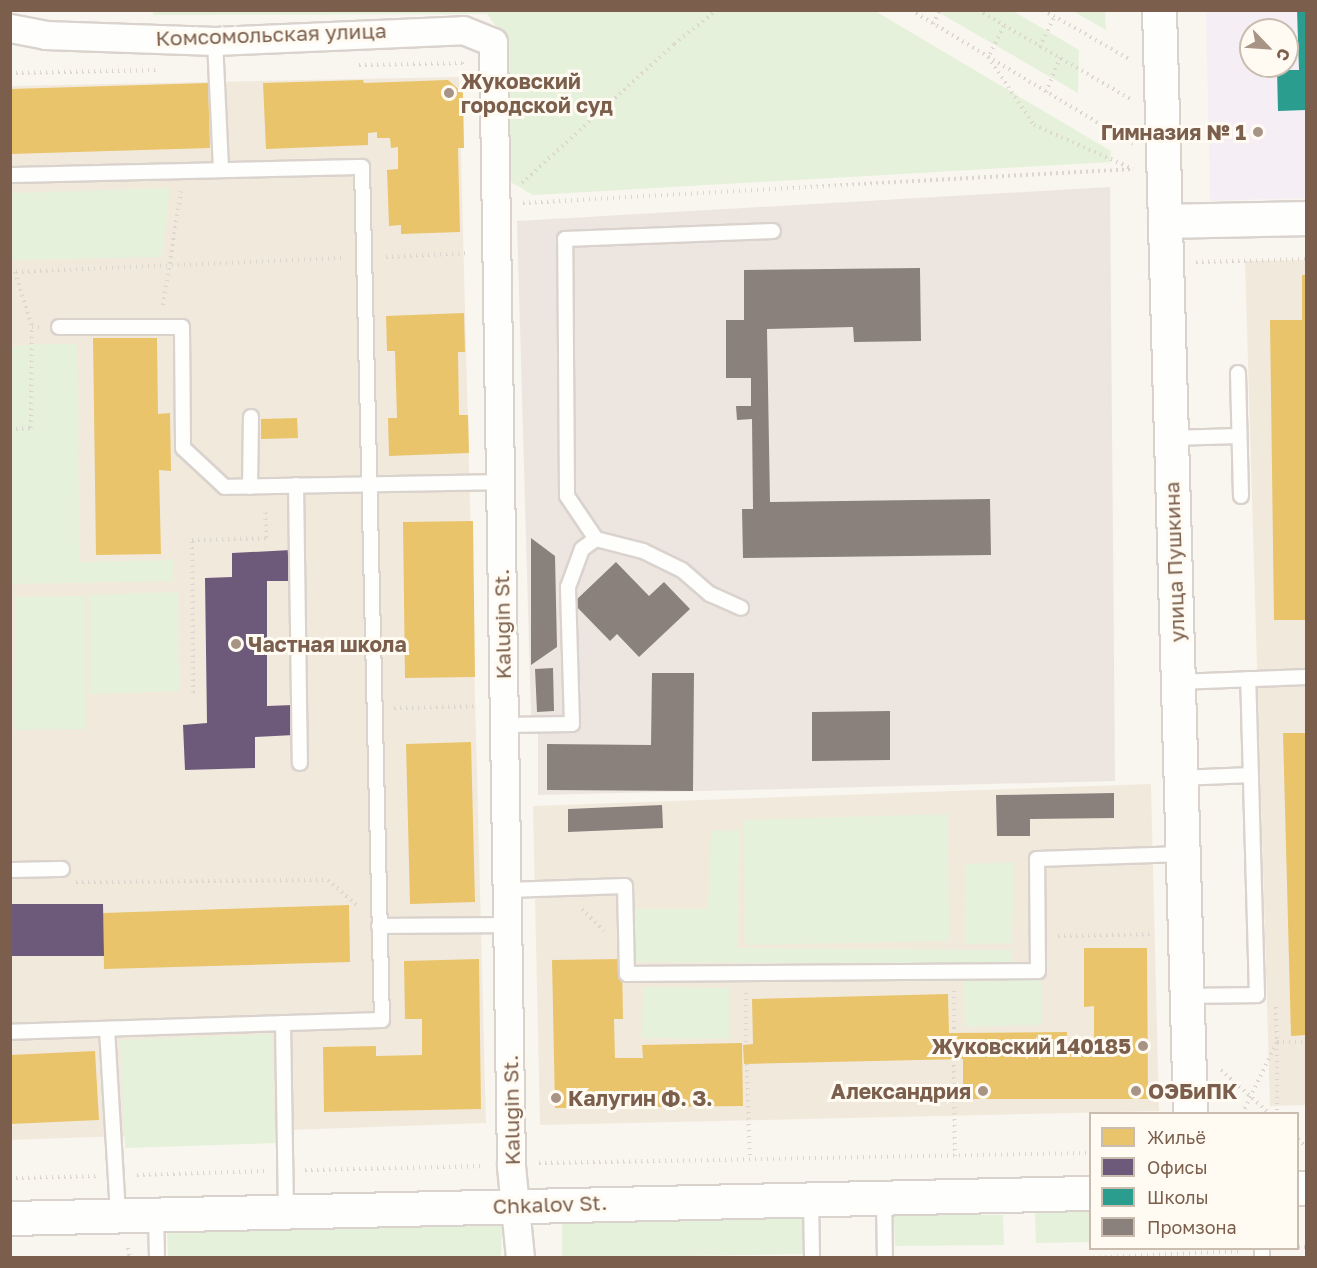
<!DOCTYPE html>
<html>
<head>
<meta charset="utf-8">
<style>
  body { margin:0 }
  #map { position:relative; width:1317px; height:1268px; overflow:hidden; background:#f9f6ef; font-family:"Golos Text",sans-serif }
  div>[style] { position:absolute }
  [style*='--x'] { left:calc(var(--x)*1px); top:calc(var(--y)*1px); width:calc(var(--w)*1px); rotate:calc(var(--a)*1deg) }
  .residential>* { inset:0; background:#f2e9dd }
  .industrial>* { inset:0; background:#ede6e0 }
  .education>* { inset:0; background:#f6eef5 }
  .green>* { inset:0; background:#e5f1da }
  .homes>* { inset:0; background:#e9c46a }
  .offices>* { inset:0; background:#6d597a }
  .schools>* { inset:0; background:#2a9d8f }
  .industry>* { inset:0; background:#8a817c }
  .path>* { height:4px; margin-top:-2px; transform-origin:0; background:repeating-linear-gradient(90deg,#dcd6cf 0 1.5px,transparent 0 6px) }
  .roads { filter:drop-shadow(2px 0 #dad3cd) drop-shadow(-2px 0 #dad3cd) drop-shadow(0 2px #dad3cd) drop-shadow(0 -2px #dad3cd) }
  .lane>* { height:14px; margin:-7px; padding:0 7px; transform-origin:7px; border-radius:7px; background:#fefefd }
  .street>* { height:27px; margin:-13.5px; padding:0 13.5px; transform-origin:13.5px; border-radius:13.5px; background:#fefefd }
  .secondary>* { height:33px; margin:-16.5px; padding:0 16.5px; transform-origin:16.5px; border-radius:16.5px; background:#fefefd }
  .dots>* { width:16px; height:16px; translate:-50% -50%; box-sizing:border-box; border:3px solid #fffbf3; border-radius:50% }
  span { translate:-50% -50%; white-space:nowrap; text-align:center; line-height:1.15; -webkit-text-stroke:6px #fffbf3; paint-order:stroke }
  .street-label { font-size:21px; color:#7b5f4c }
  .poi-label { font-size:21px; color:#7b5f4c; font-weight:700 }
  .left { translate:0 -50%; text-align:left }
  .right { translate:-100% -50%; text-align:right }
  .frame { position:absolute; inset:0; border:12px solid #7b5f4c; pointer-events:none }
  .legend { position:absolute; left:1089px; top:1112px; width:210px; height:138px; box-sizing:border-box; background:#fffbf3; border:2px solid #cabdb0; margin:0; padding:8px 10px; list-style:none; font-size:18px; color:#7b5f4c }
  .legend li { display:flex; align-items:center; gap:12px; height:30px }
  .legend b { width:30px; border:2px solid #cabdb0 }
  .north { position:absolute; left:1239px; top:18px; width:60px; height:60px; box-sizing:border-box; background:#fffbf3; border:2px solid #cabdb0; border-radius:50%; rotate:115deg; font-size:16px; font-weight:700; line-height:24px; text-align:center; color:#7b5f4c }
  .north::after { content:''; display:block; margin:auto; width:21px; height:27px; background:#a79485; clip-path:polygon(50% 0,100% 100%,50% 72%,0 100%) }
</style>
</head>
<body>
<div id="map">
  <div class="residential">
    <div style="clip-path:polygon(459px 77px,486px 1123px,11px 1140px,10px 86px)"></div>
    <div style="clip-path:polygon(1306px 260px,1306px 1105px,1270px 1106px,1245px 261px)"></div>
    <div style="clip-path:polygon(1151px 784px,1159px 1111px,540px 1125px,533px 806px)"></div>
  </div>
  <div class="industrial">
    <div style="clip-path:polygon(1110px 187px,1115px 781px,538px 795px,538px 721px,531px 714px,517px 221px)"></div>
  </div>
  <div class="education">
    <div style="clip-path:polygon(evenodd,1206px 11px,1306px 11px,1306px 198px,1210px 201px,1206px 11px,1251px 30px,1287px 30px,1287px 66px,1251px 66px,1251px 30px)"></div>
  </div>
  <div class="green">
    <div style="clip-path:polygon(153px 11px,875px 11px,1111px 151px,1110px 162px,533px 195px,509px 181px,505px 39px,487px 14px,153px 15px)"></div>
    <div style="clip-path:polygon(936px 11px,1013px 11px,1079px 50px,1078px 93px)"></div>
    <div style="clip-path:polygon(1073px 11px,1105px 11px,1106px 30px)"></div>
    <div style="clip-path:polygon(170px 188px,162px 257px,11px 260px,11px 193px)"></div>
    <div style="clip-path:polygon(37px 344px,78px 344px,79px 562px,173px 560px,173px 581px,11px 584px,11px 347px)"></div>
    <div style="clip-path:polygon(178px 592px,179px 691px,90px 694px,90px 595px)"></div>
    <div style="clip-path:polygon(85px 596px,85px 729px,14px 730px,15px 597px)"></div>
    <div style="clip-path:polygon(948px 814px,949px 941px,746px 945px,743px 820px)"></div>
    <div style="clip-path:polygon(739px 830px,738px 948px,1012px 950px,1012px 965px,635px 962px,635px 909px,708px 909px,711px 831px)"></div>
    <div style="clip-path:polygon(1014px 862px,1012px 943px,965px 944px,966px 864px)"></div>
    <div style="clip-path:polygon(1041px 979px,1041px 1025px,965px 1027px,964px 980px)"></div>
    <div style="clip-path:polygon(643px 987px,730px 988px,729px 1039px,642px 1038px)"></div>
    <div style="clip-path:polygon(272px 1034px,275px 1143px,125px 1148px,120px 1040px)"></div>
    <div style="clip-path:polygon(1090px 1209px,1090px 1242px,1036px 1243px,1035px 1210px)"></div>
    <div style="clip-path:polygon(894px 1214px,1003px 1215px,1004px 1245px,895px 1246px)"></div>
    <div style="clip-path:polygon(807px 1216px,808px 1254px,562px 1258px,562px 1222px)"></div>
    <div style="clip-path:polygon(502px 1223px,501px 1257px,168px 1257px,167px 1231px)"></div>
  </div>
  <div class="homes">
    <div style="clip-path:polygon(363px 80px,364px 83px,448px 80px,463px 93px,464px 148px,458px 148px,460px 232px,401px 234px,401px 225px,389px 226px,387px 170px,398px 169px,398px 147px,391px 148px,390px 138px,377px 138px,377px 132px,368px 133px,368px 145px,266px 149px,263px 83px)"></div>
    <div style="clip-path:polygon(208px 83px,210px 148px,10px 154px,10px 89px)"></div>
    <div style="clip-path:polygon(1302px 275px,1306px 275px,1306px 620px,1274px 620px,1270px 320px,1302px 320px)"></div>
    <div style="clip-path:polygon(464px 313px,465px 352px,458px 352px,459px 415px,468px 415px,469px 453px,389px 456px,388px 418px,397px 418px,395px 351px,387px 351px,386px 316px)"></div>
    <div style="clip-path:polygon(93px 338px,157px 338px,158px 414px,170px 413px,171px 471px,159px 470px,161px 554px,96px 555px)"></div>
    <div style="clip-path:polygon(297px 418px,298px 438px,261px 439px,261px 419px)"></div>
    <div style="clip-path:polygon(473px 521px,475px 677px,405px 678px,403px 522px)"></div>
    <div style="clip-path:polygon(1283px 733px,1306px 733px,1306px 1035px,1291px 1036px)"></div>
    <div style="clip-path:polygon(471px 742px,475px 902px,410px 904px,406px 744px)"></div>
    <div style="clip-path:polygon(349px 905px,350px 962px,104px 969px,103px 913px)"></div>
    <div style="clip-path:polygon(1084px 948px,1147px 948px,1148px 1099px,963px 1099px,963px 1059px,744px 1064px,743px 1045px,753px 1044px,752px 999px,948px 994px,949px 1033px,1067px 1032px,1067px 1045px,1094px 1044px,1094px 1006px,1084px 1007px)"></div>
    <div style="clip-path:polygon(479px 959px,481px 1109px,324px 1112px,323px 1047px,376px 1046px,376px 1056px,422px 1055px,422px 1019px,405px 1019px,404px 961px)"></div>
    <div style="clip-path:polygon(622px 959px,623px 1019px,614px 1019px,615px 1058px,643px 1058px,642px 1045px,742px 1043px,743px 1106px,555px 1108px,552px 960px)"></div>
    <div style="clip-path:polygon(95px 1051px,99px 1120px,10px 1124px,10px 1055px)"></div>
  </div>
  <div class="offices">
    <div style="clip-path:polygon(291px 550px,292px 581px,267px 581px,267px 706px,293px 705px,294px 735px,255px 737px,255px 768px,185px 770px,183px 725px,207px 723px,205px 578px,232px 577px,232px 553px)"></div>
    <div style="clip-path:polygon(10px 904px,103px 904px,104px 956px,10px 956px)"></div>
  </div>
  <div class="schools">
    <div style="clip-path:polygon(1297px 10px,1306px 10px,1306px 110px,1278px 111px,1277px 70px,1299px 70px)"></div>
  </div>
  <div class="industry">
    <div style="clip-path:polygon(920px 268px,921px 341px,854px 342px,853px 327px,767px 329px,770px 502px,990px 499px,991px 555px,743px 558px,742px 509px,753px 509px,752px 419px,737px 420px,736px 406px,751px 406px,751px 378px,726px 378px,726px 320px,744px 320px,744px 270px)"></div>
    <div style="clip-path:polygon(531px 538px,555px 556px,557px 647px,531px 665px)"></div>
    <div style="clip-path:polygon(616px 562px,649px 596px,664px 582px,690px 609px,639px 657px,617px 634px,610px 641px,573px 603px)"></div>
    <div style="clip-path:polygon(553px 668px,554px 711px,537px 712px,535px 669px)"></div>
    <div style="clip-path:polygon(652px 673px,694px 673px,693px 791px,547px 790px,547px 744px,651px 745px)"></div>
    <div style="clip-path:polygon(890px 711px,890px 760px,812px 761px,812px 712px)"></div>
    <div style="clip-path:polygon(1114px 793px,1114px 818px,1030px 819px,1030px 836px,997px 836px,996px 795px)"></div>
    <div style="clip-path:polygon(662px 805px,663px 828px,568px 832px,568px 809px)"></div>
  </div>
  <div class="path">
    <div style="--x:911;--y:10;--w:259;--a:31.1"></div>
    <div style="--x:978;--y:10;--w:178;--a:30.3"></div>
    <div style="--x:1043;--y:10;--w:101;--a:29.6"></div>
    <div style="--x:933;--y:24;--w:16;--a:-63"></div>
    <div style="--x:1004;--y:26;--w:35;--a:117"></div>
    <div style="--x:988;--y:57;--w:82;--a:55.9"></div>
    <div style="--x:1034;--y:125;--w:108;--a:24"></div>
    <div style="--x:1040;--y:47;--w:33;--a:-65"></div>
    <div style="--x:359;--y:65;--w:103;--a:-1.1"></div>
    <div style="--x:462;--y:63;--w:4;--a:56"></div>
    <div style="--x:10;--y:73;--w:147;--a:-1.2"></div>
    <div style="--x:1046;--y:92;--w:37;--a:-68"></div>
    <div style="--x:522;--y:183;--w:206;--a:-42.4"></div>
    <div style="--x:674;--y:44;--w:55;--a:-38.3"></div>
    <div style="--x:523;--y:203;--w:610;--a:-3.2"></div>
    <div style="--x:386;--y:257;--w:82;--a:-2.8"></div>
    <div style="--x:1196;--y:262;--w:110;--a:-1.6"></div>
    <div style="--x:10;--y:272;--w:332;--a:-2.4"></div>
    <div style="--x:15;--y:272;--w:58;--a:72.8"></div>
    <div style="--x:32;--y:327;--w:8;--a:0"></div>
    <div style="--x:163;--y:305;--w:115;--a:-81"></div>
    <div style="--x:10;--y:429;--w:21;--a:-3"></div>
    <div style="--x:31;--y:428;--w:101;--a:-89.4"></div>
    <div style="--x:193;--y:693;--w:153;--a:-90.4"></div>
    <div style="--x:192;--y:540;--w:74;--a:-1.5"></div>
    <div style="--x:266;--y:538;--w:30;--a:-92"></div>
    <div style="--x:394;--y:708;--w:83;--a:-1.4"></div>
    <div style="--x:76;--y:882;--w:252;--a:-0.5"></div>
    <div style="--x:328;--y:880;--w:41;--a:41.1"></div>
    <div style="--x:582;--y:909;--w:31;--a:45"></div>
    <div style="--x:1058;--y:936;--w:95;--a:-1.2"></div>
    <div style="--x:954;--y:991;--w:42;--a:90"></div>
    <div style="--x:746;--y:993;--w:52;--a:90"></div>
    <div style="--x:1276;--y:1007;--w:35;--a:88"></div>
    <div style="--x:1277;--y:1042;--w:29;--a:0"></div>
    <div style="--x:1277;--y:1043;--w:71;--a:90"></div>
    <div style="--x:954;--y:1059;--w:97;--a:89.4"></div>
    <div style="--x:747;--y:1064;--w:96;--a:88.2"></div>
    <div style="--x:1221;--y:1070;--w:66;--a:41.9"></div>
    <div style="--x:1242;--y:1114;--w:80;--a:-64.1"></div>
    <div style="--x:1298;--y:1139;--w:11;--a:45"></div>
    <div style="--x:539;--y:1163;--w:551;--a:-1.04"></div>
    <div style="--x:305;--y:1170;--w:179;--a:-1.3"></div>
    <div style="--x:137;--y:1175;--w:128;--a:-1.8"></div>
    <div style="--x:10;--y:1178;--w:87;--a:-1.3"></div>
    <div style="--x:1298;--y:1247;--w:8;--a:0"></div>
    <div style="--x:128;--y:1248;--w:10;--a:79"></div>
    <div style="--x:1087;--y:1258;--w:155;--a:-2.6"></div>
  </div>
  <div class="roads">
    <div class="lane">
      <div style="--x:215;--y:41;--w:129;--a:87.3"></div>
      <div style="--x:10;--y:175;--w:352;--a:-1.3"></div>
      <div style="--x:362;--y:167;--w:853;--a:88.66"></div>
      <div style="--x:382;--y:1020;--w:372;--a:178.2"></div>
      <div style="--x:59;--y:327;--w:123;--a:0"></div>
      <div style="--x:182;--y:327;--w:121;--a:89.5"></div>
      <div style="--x:183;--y:448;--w:57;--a:42.9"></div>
      <div style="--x:225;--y:487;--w:275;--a:-1"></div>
      <div style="--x:1238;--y:373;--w:123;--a:88.6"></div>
      <div style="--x:1171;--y:438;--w:68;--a:-1.7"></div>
      <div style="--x:296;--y:485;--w:278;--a:89.2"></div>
      <div style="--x:250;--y:487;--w:70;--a:-89.2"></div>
      <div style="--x:596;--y:539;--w:52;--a:-124"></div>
      <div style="--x:567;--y:496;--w:257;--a:-90.4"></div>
      <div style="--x:565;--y:239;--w:208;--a:-2.2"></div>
      <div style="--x:1178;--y:682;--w:128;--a:-2.2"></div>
      <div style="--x:504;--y:725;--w:68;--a:-0.8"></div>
      <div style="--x:572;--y:724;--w:137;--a:-91.7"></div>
      <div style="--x:568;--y:587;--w:40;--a:-69.8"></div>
      <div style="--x:582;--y:549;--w:17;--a:-36"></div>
      <div style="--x:596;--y:539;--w:49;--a:14.3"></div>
      <div style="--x:643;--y:551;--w:43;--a:26"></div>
      <div style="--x:682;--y:570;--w:37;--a:41"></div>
      <div style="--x:710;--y:594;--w:34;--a:24"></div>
      <div style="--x:1180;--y:778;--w:71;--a:-2.4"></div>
      <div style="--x:10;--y:870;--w:52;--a:-1.1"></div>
      <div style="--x:507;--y:890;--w:118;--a:-1.9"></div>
      <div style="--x:625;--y:886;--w:88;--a:88.7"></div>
      <div style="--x:627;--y:974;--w:411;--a:-0.4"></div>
      <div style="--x:1038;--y:971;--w:112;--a:-90.5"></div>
      <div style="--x:1037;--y:859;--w:146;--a:-2"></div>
      <div style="--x:379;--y:926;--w:129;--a:-0.4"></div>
      <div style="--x:1187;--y:996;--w:70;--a:-0.8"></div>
      <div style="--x:1257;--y:995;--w:316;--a:-91.6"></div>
      <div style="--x:283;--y:1023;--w:188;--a:89.1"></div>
      <div style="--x:107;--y:1029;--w:186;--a:86.6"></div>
      <div style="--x:884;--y:1197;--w:61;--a:89.1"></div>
      <div style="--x:811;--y:1199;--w:59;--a:89"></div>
      <div style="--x:156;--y:1214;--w:44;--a:88.7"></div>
      <div style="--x:1262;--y:1248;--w:10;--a:90"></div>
    </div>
    <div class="street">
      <div style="--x:10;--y:28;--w:36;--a:11"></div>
      <div style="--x:45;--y:35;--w:170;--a:2"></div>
      <div style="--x:215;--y:41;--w:248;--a:-2.5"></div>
      <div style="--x:463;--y:30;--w:32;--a:22"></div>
      <div style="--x:493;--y:42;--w:1124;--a:89.08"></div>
      <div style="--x:511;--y:1166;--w:92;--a:84.4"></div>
    </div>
    <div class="secondary">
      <div style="--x:1159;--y:10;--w:1104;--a:88.39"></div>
      <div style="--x:1165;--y:221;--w:141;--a:-1.2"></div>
      <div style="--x:1298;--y:1188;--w:8;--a:0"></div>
      <div style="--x:10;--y:1218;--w:1080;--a:-1.33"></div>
    </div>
  </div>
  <div class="dots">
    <div style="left:449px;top:93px;background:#a79485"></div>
    <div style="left:1258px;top:132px;background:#a79485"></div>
    <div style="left:236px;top:644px;background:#a79485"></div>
    <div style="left:1143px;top:1046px;background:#a79485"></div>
    <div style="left:983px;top:1091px;background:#a79485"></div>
    <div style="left:1136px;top:1091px;background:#a79485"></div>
    <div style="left:556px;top:1098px;background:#a79485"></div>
  </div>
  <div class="street-label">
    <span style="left:271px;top:34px;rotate:-2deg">Комсомольская улица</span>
    <span style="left:1174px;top:562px;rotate:-92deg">улица Пушкина</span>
    <span style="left:502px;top:624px;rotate:-91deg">Kalugin St.</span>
    <span style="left:511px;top:1110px;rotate:-91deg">Kalugin St.</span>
    <span style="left:550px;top:1204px;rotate:-2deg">Chkalov St.</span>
  </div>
  <div class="poi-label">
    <span class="left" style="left:461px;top:93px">Жуковский<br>городской суд</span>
    <span class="right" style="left:1246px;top:132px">Гимназия № 1</span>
    <span class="left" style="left:248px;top:644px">Частная школа</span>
    <span class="right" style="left:1131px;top:1046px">Жуковский 140185</span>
    <span class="right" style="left:971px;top:1091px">Александрия</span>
    <span class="left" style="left:1148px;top:1091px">ОЭБиПК</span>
    <span class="left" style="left:568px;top:1098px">Калугин Ф. З.</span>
  </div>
  <div class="frame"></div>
  <ul class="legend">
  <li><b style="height:16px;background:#e9c46a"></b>Жильё</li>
  <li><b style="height:16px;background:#6d597a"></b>Офисы</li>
  <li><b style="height:16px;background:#2a9d8f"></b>Школы</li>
  <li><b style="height:16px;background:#8a817c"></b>Промзона</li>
  </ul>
  <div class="north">С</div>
</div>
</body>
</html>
